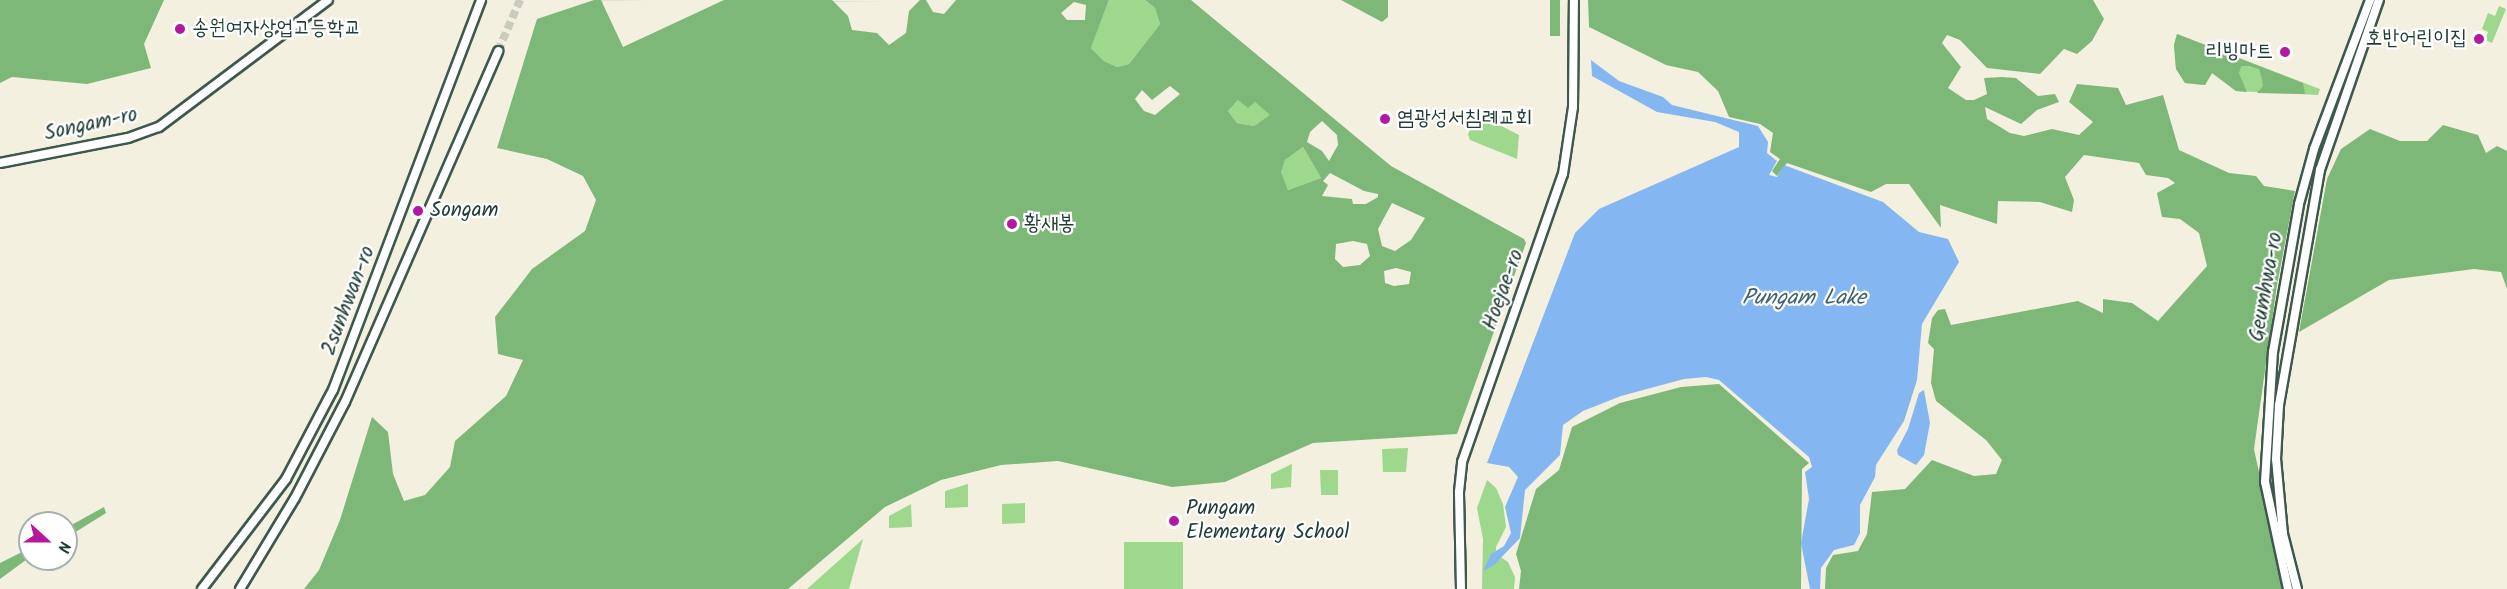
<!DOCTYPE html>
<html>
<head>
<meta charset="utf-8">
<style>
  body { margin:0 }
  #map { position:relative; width:2507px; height:589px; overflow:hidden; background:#f4f0df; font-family:Kalam,"Poor Story",sans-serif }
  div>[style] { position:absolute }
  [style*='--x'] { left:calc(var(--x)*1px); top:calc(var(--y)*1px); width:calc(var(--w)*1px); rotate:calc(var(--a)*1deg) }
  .green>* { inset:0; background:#9dd88c }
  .forest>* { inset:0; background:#7eb878 }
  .water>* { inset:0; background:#84b7f1 }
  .trunk-tunnel>* { height:8px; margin-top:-4px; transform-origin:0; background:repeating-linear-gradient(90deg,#c9ccbd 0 8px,transparent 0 12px) }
  .roads { filter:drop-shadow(2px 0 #3f584e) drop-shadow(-2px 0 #3f584e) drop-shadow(0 2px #3f584e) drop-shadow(0 -2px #3f584e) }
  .secondary>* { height:8px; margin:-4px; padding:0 4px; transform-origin:4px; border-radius:4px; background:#fff }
  .trunk>* { height:8px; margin:-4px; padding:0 4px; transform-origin:4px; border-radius:4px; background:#fff }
  .dots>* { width:16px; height:16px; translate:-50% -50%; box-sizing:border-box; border:3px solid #fff; border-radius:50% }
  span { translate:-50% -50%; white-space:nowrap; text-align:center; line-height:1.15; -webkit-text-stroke:4.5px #fff; paint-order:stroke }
  .poi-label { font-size:21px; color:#1f3d34 }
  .left { translate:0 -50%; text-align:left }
  .right { translate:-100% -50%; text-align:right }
  .street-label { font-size:21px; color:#1f3d34 }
  .water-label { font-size:22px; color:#3d626d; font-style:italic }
  .north { position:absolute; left:18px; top:511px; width:60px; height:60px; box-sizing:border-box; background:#fff; border:2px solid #a5b1ae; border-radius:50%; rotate:111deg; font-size:16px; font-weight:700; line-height:24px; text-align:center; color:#1f3d34 }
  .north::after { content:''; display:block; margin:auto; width:21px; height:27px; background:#b5179e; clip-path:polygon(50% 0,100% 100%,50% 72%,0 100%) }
</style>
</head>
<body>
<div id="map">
  <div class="green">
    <div style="clip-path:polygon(1109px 0,1145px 0,1155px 8px,1160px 24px,1129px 64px,1117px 67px,1104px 61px,1091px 48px)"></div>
    <div style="clip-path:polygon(2499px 6px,2506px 9px,2492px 43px,2485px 40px,2488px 32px,2482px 29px,2488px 13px,2495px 16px)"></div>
    <div style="clip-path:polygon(2177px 34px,2320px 89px,2318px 95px,2236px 91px,2212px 73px,2205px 85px,2185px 83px,2176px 69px,2174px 45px)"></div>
    <div style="clip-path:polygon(1238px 100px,1255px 102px,1271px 115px,1254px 126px,1237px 123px,1228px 111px)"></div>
    <div style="clip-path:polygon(1478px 114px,1519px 135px,1517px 159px,1470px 140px,1468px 134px)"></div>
    <div style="clip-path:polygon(1303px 147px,1321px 178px,1288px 190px,1280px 172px,1285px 160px)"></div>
    <div style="clip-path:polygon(1408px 448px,1406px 472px,1383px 472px,1382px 449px)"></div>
    <div style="clip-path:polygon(1292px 464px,1291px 487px,1271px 489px,1271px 474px)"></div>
    <div style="clip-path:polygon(1320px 470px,1338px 470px,1338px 495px,1321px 495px)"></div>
    <div style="clip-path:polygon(1487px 480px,1496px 488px,1503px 504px,1506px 527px,1496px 547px,1496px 554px,1508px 562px,1515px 577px,1514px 589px,1482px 589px,1483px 539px,1477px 508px)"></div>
    <div style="clip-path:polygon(968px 484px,968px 507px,945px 508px,945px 491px)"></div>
    <div style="clip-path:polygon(1025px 503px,1025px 523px,1002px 524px,1002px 504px)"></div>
    <div style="clip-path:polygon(911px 504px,912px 527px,889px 528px,889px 516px)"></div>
    <div style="clip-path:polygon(863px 539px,849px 589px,807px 589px)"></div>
    <div style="clip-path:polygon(1124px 542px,1183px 542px,1183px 589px,1124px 589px)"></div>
  </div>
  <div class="forest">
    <div style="clip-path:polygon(0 0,164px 0,144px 44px,151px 68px,87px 84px,12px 77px,0 83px)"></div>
    <div style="clip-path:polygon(evenodd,594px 0,601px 0,623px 47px,724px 0,832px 0,848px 16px,852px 30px,877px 33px,889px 45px,906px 33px,909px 11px,920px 0,926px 0,933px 12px,944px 14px,956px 0,1109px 0,1091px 48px,1104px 61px,1117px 67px,1129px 64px,1160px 24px,1155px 8px,1145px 0,1191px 0,1391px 166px,1524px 239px,1526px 243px,1457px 434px,1313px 443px,1225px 482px,1172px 487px,1058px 461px,1001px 465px,941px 480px,885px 507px,788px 589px,304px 589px,319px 570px,340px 520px,372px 417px,388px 432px,393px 474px,404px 501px,425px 495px,450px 467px,455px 441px,506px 396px,523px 360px,498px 354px,495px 317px,532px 269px,585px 231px,596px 200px,583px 176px,547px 159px,497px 148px,537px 19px,594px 0,1074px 2px,1086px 5px,1085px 20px,1067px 20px,1061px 13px,1074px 2px,594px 0,1170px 86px,1180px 94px,1155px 115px,1144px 111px,1135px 99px,1142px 90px,1152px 100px,1170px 86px,594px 0,1238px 100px,1248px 108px,1255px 102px,1270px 115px,1254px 126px,1237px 123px,1228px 111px,1238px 100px,594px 0,1322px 121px,1337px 135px,1338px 145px,1329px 161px,1322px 151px,1307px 142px,1310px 132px,1322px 121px,594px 0,1303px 147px,1321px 178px,1288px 190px,1281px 172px,1285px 160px,1303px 147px,594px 0,1330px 173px,1364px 191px,1378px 194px,1378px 197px,1366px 204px,1353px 204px,1352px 199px,1322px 196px,1328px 185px,1323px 181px,1330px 173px,594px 0,1392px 203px,1425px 218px,1411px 240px,1395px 251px,1382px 246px,1378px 229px,1392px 203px,594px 0,1353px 241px,1367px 244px,1370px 256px,1360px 265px,1343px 267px,1335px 259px,1336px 244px,1353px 241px,594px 0,1396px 268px,1411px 272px,1409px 284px,1394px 286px,1385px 283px,1384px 271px,1396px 268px)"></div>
    <div style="clip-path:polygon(1341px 0,1388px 0,1388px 17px,1382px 22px)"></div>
    <div style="clip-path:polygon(1550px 0,1560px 0,1560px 36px,1550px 36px)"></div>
    <div style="clip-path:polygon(1588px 0,2093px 0,2104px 19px,2092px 41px,2077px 54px,2064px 49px,2040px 74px,1987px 68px,1960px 40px,1947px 35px,1942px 43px,1961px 67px,1948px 88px,1966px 100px,1974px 100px,1987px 94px,1984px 78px,2002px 77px,2016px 78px,2038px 96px,2055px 94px,2059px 102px,2037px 110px,2021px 124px,1985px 107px,1987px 119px,2010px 133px,2024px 136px,2052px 129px,2079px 135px,2093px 122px,2069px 102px,2077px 84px,2118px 88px,2126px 105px,2163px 95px,2179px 150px,2229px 173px,2256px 176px,2264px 186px,2295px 191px,2277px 285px,2254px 449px,2284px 589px,1825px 589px,1826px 568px,1833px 555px,1858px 551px,1867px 534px,1872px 492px,1905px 489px,1932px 460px,1974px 476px,1996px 474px,2002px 460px,1986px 440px,1936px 401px,1931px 383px,1934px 349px,1928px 343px,1932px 318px,1938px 310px,1945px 309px,1951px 325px,2078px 301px,2103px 313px,2103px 299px,2132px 303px,2158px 321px,2207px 266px,2199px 233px,2180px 219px,2162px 217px,2157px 193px,2175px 183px,2168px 178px,2146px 175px,2139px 163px,2084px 155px,2065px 177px,2074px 200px,2072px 212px,2040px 202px,1998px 201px,1997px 224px,1940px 205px,1941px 228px,1909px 184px,1886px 184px,1871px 192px,1787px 163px,1777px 176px,1772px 171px,1780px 159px,1770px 152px,1773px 133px,1760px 124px,1729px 117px,1718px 91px,1698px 72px,1666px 65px,1589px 27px)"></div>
    <div style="clip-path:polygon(2177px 34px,2303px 83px,2305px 94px,2257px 93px,2263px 86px,2262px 79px,2259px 69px,2249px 66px,2241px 66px,2239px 73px,2247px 92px,2236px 91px,2212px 73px,2205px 85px,2185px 83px,2176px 69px,2174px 45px)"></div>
    <div style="clip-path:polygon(2443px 125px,2478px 135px,2486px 153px,2497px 146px,2507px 151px,2507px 289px,2501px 272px,2474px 269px,2389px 280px,2299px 332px,2327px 179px,2341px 149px,2370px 129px,2400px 141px,2427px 141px)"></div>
    <div style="clip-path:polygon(1719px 384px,1809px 463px,1802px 469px,1801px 589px,1519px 589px,1521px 571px,1516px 554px,1536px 489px,1559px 470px,1572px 427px,1620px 403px,1681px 387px)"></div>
    <div style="clip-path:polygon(104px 507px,106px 513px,66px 538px,66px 528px)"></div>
    <div style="clip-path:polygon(30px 548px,30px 557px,0 579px,0 563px)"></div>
  </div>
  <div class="water">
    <div style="clip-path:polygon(1591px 60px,1619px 81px,1663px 97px,1672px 105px,1758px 126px,1768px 142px,1767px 153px,1777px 161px,1769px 175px,1777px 177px,1784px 165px,1883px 202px,1919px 232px,1948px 239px,1959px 262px,1922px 324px,1917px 380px,1904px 421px,1876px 465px,1875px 477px,1860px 505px,1860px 533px,1854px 545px,1834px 550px,1821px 568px,1820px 589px,1810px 589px,1801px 543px,1809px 499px,1805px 472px,1812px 467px,1809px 457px,1719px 380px,1706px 377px,1684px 379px,1621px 396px,1583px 411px,1563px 425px,1560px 455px,1525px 490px,1520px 538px,1494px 565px,1483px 571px,1491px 554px,1504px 546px,1511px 533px,1505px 507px,1518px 477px,1509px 467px,1487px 463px,1575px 233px,1599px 209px,1739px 147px,1739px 132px,1715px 122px,1657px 112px,1592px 76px)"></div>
    <div style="clip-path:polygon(1924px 390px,1930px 423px,1924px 455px,1916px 465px,1898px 455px,1897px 450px,1908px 429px,1919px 393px)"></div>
  </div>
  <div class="trunk-tunnel">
    <div style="--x:498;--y:51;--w:56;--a:-66.7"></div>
  </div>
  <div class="roads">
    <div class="secondary">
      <div style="--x:0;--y:163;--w:130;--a:-11.1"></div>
      <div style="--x:128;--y:138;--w:33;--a:-20"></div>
      <div style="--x:159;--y:127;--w:211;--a:-36.9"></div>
      <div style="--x:1461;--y:589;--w:97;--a:-91.2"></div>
      <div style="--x:1459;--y:492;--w:30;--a:-84"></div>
      <div style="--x:1462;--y:462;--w:305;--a:-70.7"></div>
      <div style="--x:1563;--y:174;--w:68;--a:-81.5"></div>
      <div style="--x:1573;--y:107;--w:107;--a:-89.5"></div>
      <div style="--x:2288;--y:589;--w:109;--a:-102.1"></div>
      <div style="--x:2265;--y:482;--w:130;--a:-86.5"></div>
      <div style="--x:2273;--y:352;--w:150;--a:-80"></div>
      <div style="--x:2299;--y:204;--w:57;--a:-74.7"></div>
      <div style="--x:2314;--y:149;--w:159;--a:-69.4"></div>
      <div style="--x:2297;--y:589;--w:57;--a:-104.3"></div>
      <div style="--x:2283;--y:534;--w:75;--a:-95.3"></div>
      <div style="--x:2276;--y:459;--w:54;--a:-86.8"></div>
      <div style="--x:2279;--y:405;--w:239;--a:-80.1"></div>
      <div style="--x:2320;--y:170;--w:180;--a:-70.9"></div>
    </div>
    <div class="trunk">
      <div style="--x:202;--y:589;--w:138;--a:-52.6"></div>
      <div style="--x:286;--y:479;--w:101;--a:-62.2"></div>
      <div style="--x:333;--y:390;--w:417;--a:-69.2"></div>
      <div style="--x:240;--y:589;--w:106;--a:-58.9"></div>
      <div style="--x:295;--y:498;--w:108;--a:-62.5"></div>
      <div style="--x:345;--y:402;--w:383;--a:-66.4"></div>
    </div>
  </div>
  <div class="dots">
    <div style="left:180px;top:29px;background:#b5179e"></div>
    <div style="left:2479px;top:39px;background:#b5179e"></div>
    <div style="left:2285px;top:52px;background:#b5179e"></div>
    <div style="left:1385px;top:119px;background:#b5179e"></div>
    <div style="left:418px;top:211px;background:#b5179e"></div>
    <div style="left:1012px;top:224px;background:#b5179e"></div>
    <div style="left:1174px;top:521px;background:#b5179e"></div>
  </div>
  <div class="poi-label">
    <span class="left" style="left:192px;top:29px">송원여자상업고등학교</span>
    <span class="right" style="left:2467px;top:39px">호반어린이집</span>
    <span class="right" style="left:2273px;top:52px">리빙마트</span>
    <span class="left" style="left:1397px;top:119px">염광성서침례교회</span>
    <span class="left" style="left:430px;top:211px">Songam</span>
    <span class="left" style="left:1024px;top:224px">황새봉</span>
    <span class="left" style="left:1186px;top:521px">Pungam<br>Elementary School</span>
  </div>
  <div class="street-label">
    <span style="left:91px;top:125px;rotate:-12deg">Songam-ro</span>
    <span style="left:2267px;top:287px;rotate:-80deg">Geumhwa-ro</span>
    <span style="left:1504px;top:290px;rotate:-70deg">Hoejae-ro</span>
    <span style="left:349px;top:301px;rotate:-69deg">2sunhwan-ro</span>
  </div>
  <div class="water-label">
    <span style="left:1804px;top:299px">Pungam Lake</span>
  </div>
  <div class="north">N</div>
</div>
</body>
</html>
